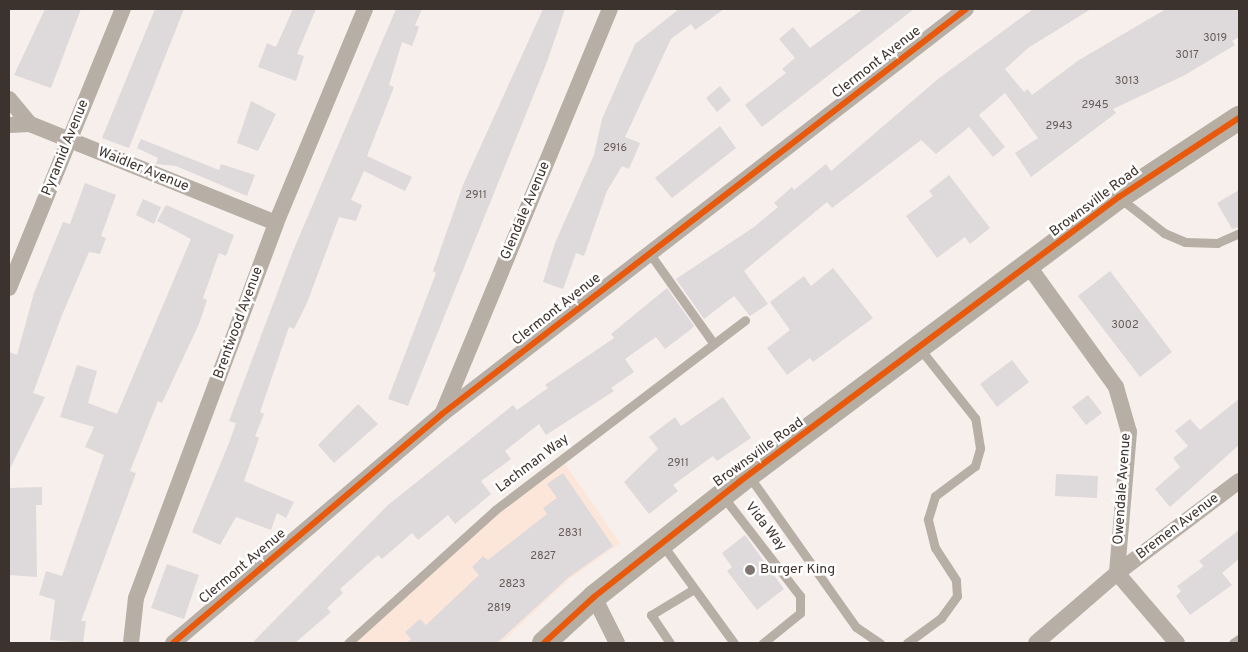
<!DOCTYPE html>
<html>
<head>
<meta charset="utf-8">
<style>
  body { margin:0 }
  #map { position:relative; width:1248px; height:652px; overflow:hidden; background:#f7efeb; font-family:Overpass,sans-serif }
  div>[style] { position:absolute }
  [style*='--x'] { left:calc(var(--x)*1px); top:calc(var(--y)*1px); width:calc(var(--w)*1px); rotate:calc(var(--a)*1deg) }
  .built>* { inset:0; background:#fbe6d9 }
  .building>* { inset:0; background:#ded9db }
  .lane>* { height:9px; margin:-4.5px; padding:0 4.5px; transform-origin:4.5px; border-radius:4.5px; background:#b7aea5 }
  .street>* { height:16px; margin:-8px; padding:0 8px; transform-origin:8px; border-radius:8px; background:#b7aea5 }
  .secondary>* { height:24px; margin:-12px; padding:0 12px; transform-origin:12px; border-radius:12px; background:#b6aea3 }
  .cycleway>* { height:6px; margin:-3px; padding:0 3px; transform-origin:3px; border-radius:3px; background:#e8590c }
  .dots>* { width:14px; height:14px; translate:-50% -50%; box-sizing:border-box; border:2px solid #fefefe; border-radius:50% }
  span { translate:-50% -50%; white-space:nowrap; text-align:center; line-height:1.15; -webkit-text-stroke:5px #fefefe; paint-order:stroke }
  .number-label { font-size:11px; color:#665d5a }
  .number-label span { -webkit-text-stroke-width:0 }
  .street-label { font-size:14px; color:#3d332e }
  .poi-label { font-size:14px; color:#3d332e }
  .left { translate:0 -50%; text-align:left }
  .frame { position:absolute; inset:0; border:10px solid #3d332e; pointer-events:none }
</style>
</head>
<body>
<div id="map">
  <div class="built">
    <div style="clip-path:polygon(565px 464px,620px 543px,568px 580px,501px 643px,353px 643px,501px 510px)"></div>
  </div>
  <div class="building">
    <div style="clip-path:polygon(45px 9px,81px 9px,51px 88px,14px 75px)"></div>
    <div style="clip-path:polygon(155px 9px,184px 9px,129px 148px,102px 138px)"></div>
    <div style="clip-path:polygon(293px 9px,316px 9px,297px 54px,304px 56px,296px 81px,258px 67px,267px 43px,276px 47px)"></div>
    <div style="clip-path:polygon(396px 9px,422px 9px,415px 25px,419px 27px,412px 46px,402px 42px,389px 85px,394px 87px,367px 156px,412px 177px,405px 191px,364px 171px,351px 200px,362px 205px,356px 221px,339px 217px,307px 303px,294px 329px,289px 327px,260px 412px,264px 414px,255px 436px,259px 438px,244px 481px,294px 502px,286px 518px,277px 513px,271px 530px,236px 517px,220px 545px,192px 532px,229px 443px,236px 423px,229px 421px,293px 251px)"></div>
    <div style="clip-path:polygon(543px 9px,565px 9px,547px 62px,408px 406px,388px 399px,436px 273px,433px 271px,463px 185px)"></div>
    <div style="clip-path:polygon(679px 9px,724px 9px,695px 30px,691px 24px,671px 39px,625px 137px,640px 143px,629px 169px,622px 166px,607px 191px,584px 256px,576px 253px,563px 289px,543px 282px,555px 243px,594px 155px,602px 119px,635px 44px)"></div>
    <div style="clip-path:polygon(863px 9px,914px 9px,762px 127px,745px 105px,786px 73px,782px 69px,795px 58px,779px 39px,793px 27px,810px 48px)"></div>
    <div style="clip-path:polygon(1033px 9px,1091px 9px,1028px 48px,1005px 69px,1024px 92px,1028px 89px,1032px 95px,1079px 60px,1166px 9px,1239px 9px,1239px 37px,1232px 41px,1235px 45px,1185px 75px,1113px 109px,1116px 113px,1031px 177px,1015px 153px,1038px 138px,1005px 93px,979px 115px,1005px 147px,993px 157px,969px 127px,936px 154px,921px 140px,832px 208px,827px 202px,744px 271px,768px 304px,750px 316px,734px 296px,704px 319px,676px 279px,754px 227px,778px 207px,774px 203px,792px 187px,794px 190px,826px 164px,831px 171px,938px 79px)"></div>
    <div style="clip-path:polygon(720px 86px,731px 100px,717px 112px,706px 98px)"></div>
    <div style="clip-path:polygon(251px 101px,276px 114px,258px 151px,237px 143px)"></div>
    <div style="clip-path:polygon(720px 126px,736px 148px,672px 198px,655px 178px)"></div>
    <div style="clip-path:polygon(141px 139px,219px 170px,221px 164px,255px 175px,247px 196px,176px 166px,156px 164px,158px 158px,137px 148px)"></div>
    <div style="clip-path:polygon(949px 175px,990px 228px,970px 244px,965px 237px,937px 258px,906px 216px,933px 196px,929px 191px)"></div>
    <div style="clip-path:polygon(85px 183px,116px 195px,101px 236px,106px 238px,100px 254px,89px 252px,62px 315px,33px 393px,45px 397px,9px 471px,9px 352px,17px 355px,34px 293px,63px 222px,70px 224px)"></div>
    <div style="clip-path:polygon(1239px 190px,1239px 227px,1232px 229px,1217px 203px)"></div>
    <div style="clip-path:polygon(143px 199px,161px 207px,154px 224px,136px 215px)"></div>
    <div style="clip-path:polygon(166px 205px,234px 235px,226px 256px,219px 253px,203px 298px,207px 300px,199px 324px,162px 403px,158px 401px,130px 471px,136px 473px,81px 621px,86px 621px,83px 643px,50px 640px,55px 600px,39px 595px,46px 571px,62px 576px,104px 455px,85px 447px,94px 427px,60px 417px,77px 365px,97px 371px,88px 403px,117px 414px,191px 239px,157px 221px)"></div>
    <div style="clip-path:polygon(833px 268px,873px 318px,813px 362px,810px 358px,787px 375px,767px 348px,790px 330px,770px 302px,804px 276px,811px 286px)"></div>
    <div style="clip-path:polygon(1110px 271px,1172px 352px,1140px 377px,1078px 296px)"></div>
    <div style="clip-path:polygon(667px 288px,694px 326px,690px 330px,665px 349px,656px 337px,625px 359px,634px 372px,611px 388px,614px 391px,546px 435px,539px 424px,505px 451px,511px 459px,481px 481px,491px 494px,455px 524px,448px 515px,418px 540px,412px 533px,382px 559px,378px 555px,340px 589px,343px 593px,327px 608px,331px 612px,295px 643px,252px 643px,388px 505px,513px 405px,517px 410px,548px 388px,545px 385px,614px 338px,611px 334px)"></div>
    <div style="clip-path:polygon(1012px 360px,1029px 382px,997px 407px,980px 384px)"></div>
    <div style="clip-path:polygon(1088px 395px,1102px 413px,1086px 425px,1072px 407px)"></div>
    <div style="clip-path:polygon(723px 397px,751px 438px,717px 461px,713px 456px,673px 485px,678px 491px,649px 514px,624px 482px,658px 449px,649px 437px,675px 417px,681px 426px)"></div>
    <div style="clip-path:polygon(1239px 399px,1239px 445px,1170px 507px,1155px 489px,1180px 467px,1173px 458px,1188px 446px,1175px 431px,1190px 419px,1200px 430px)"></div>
    <div style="clip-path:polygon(358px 404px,378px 424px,334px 463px,318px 445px)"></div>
    <div style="clip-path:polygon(563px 473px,613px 546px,569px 577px,497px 643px,406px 643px,411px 639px,405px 632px,420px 619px,426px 625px,479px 575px,472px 567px,483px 556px,488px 560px,547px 514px,543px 508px,557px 498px,547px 484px)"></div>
    <div style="clip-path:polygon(1056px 474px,1098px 476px,1097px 498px,1055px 496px)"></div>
    <div style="clip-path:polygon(42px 487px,42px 505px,36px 505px,37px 577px,9px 575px,9px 488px)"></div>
    <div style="clip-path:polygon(1239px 530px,1239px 559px,1222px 573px,1232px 585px,1190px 615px,1176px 596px,1181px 591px,1177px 586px,1204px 566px,1199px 561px)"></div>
    <div style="clip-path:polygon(745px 535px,784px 589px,757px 610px,727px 571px,732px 567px,722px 553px)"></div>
    <div style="clip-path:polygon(167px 564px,199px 575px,184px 619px,151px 608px)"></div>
  </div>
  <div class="lane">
    <div style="--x:1121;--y:199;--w:55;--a:38.3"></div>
    <div style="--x:1164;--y:233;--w:23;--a:23"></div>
    <div style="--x:1185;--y:242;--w:32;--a:2"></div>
    <div style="--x:1217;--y:243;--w:24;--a:-24"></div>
    <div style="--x:650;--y:254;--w:110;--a:54.6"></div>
    <div style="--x:749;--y:476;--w:185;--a:54.7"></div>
    <div style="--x:856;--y:627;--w:29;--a:34"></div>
    <div style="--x:722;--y:495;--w:128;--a:52.3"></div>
    <div style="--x:800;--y:596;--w:17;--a:90"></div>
    <div style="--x:800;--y:613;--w:48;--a:141"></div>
    <div style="--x:662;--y:544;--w:122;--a:54"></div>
    <div style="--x:348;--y:643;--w:198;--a:-42.1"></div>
    <div style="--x:495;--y:510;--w:314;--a:-37.2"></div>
    <div style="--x:670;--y:643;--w:34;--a:-124"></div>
    <div style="--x:651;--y:615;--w:50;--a:-31.2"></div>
    <div style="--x:907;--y:643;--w:42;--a:-36.3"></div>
    <div style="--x:941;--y:618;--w:27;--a:-54"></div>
    <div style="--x:957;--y:596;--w:16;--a:-94"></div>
    <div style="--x:956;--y:580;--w:38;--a:-123"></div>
    <div style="--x:935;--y:548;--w:30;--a:-104"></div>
    <div style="--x:928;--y:519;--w:24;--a:-73"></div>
    <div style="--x:935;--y:496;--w:50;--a:-36.9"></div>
    <div style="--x:975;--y:466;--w:19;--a:-74"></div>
    <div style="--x:980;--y:448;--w:30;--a:-99"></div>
    <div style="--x:975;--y:418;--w:87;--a:-128.5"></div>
    <div style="--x:1233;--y:643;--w:7;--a:-34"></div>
  </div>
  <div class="street">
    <div style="--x:9;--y:99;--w:33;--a:50"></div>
    <div style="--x:9;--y:125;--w:21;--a:-3"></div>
    <div style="--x:30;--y:124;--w:265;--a:21.9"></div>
    <div style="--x:1030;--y:268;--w:147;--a:54.1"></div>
    <div style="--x:1116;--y:387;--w:47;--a:73.9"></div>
    <div style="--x:1129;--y:432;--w:142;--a:94.9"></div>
    <div style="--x:1117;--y:573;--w:107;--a:139.2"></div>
    <div style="--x:9;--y:288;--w:301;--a:-67.8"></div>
    <div style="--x:443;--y:412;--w:436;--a:-67.5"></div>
    <div style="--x:594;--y:597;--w:51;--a:63.4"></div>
    <div style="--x:131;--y:643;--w:45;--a:-83.7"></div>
    <div style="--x:136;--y:598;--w:400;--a:-69.5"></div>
    <div style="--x:276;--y:223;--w:232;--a:-67.4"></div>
    <div style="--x:173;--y:643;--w:353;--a:-40.4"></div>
    <div style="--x:442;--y:414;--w:662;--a:-37.7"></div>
    <div style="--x:1177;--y:643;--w:92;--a:-130.6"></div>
    <div style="--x:1117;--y:573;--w:153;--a:-37"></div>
  </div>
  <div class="secondary">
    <div style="--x:544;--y:643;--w:68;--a:-42.6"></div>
    <div style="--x:594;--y:597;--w:185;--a:-38.4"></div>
    <div style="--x:739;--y:482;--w:475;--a:-36.9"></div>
    <div style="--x:1119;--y:197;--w:144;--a:-33.4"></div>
  </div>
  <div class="cycleway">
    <div style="--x:173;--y:643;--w:353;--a:-40.4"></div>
    <div style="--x:442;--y:414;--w:662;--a:-37.7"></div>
    <div style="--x:544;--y:643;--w:68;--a:-42.6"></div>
    <div style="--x:594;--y:597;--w:185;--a:-38.4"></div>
    <div style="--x:739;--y:482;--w:475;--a:-36.9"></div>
    <div style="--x:1119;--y:197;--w:144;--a:-33.4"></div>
  </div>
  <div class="dots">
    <div style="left:750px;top:570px;background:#7e7570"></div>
  </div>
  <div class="number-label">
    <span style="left:1215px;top:38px">3019</span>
    <span style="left:1187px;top:55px">3017</span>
    <span style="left:1127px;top:81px">3013</span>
    <span style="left:1095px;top:105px">2945</span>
    <span style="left:1059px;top:126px">2943</span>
    <span style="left:615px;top:148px">2916</span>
    <span style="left:476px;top:195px">2911</span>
    <span style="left:1125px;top:325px">3002</span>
    <span style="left:678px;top:463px">2911</span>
    <span style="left:570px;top:533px">2831</span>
    <span style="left:543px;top:556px">2827</span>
    <span style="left:512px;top:584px">2823</span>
    <span style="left:499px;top:608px">2819</span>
  </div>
  <div class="street-label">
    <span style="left:877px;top:63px;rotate:-38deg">Clermont Avenue</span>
    <span style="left:66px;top:148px;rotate:-68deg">Pyramid Avenue</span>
    <span style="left:143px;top:170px;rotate:22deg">Waidler Avenue</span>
    <span style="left:1095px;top:202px;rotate:-37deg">Brownsville Road</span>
    <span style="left:526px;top:211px;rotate:-67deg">Glendale Avenue</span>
    <span style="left:557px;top:310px;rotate:-38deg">Clermont Avenue</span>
    <span style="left:239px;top:323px;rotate:-70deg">Brentwood Avenue</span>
    <span style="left:759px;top:453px;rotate:-36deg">Brownsville Road</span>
    <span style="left:533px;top:464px;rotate:-37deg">Lachman Way</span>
    <span style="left:1123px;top:489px;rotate:-86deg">Owendale Avenue</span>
    <span style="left:765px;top:527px;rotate:52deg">Vida Way</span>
    <span style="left:1178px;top:527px;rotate:-37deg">Bremen Avenue</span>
    <span style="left:243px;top:567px;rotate:-40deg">Clermont Avenue</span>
  </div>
  <div class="poi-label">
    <span class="left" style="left:760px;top:570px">Burger King</span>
  </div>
  <div class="frame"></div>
</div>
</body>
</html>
